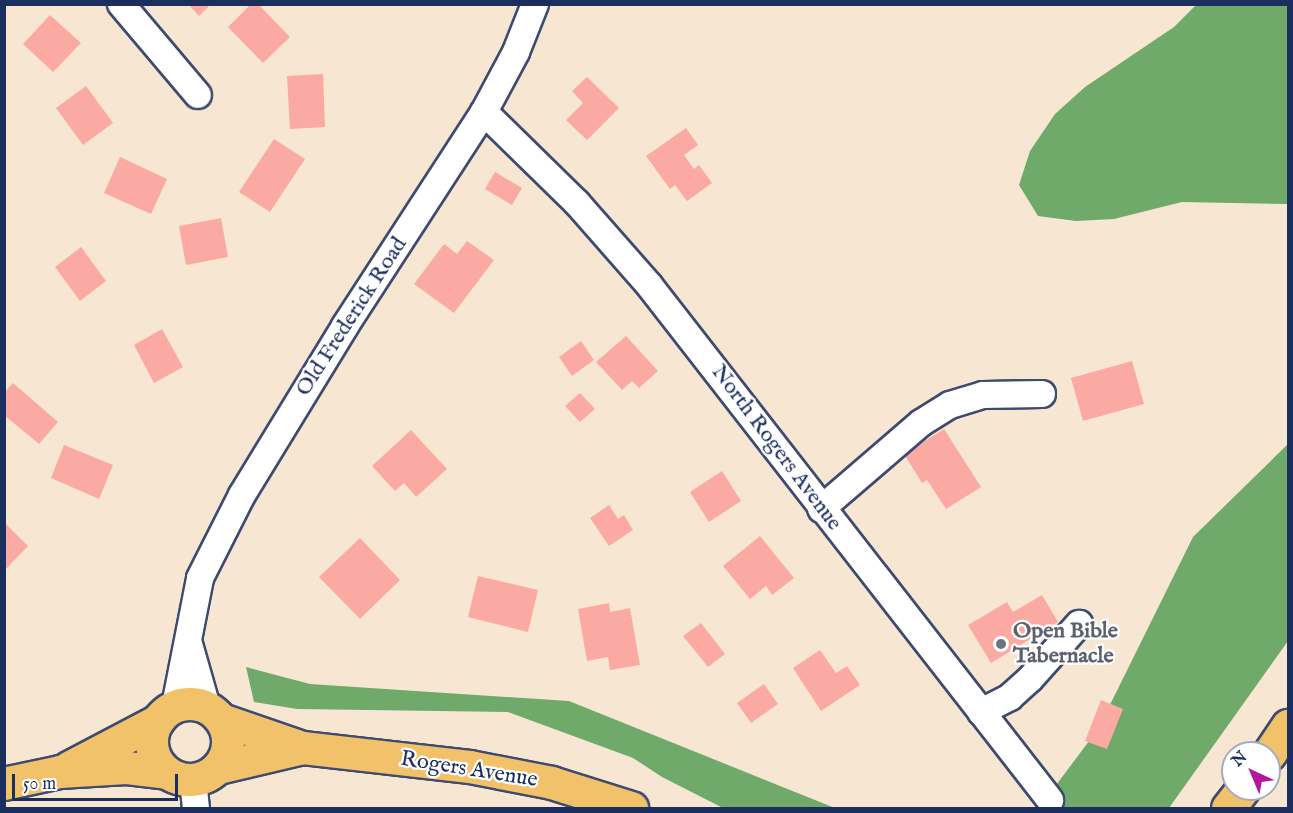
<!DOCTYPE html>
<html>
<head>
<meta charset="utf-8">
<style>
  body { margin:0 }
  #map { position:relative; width:1293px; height:813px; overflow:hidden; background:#f7e7d2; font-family:"IM FELL English",serif }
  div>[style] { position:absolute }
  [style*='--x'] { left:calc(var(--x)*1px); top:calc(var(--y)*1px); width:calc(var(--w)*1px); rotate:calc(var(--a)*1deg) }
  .forest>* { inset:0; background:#70aa6a }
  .building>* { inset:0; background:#faaaa2 }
  .roads { filter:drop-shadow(2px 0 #3c4b6f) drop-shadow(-2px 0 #3c4b6f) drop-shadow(0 2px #3c4b6f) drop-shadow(0 -2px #3c4b6f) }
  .minor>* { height:26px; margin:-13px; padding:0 13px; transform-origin:13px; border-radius:13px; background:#fff }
  .major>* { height:32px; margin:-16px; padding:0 16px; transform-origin:16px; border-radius:16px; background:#f2c26a }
  .major>.ring { margin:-16px; padding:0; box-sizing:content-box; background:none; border:32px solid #f2c26a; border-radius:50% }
  .highway>* { height:33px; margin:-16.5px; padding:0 16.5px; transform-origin:16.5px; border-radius:16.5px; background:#f2c26a }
  .dots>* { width:16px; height:16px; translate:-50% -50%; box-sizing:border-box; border:3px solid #fff; border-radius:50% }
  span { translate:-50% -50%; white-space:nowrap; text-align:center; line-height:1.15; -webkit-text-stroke:4.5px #fff; paint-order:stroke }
  .street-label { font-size:22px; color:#1b2f5e }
  .worship-label { font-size:22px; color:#5b616d; font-weight:700 }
  .left { translate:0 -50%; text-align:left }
  .frame { position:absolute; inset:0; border:6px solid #1b2f5e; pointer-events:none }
  .north { position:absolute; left:1221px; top:741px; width:60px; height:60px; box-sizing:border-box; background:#fff; border:2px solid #a4acbf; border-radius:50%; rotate:316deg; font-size:16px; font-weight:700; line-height:24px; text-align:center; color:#1b2f5e }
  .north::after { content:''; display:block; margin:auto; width:21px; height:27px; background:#b5179e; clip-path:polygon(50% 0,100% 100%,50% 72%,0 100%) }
  .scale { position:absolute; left:12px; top:774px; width:166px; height:27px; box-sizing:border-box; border:3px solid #1b2f5e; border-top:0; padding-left:8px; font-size:18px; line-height:21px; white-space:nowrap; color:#1b2f5e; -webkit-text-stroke:4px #fff; paint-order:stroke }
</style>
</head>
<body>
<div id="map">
  <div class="forest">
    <div style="clip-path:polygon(1197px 4px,1288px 5px,1288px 204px,1182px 202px,1114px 219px,1076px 221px,1038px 216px,1019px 185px,1030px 151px,1055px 114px,1085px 87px,1174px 27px)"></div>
    <div style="clip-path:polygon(1288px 444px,1288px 641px,1169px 808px,1039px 808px,1098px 729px,1193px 537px)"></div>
    <div style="clip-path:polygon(246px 667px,310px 684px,569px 701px,835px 808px,723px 808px,662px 777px,633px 758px,508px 712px,297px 709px,254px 702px)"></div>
  </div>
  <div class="building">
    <div style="clip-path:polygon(188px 4px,211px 4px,199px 16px)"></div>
    <div style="clip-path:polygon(251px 4px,258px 4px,290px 37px,263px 63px,228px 27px)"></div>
    <div style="clip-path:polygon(50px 15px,81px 43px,53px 72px,23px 44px)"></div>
    <div style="clip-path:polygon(323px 74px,325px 127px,290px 129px,287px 76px)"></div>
    <div style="clip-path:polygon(587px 77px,619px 108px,587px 140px,566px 120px,583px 103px,572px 91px)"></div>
    <div style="clip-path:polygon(86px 86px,113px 123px,83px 145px,56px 108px)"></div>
    <div style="clip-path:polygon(686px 128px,698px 145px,684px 155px,694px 169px,699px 165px,712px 183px,687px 201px,675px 185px,670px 189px,646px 156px)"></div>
    <div style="clip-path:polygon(274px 139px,305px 159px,270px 212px,239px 192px)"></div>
    <div style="clip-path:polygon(120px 157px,167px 179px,151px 214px,104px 193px)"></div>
    <div style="clip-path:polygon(495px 172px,522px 188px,512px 205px,485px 189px)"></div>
    <div style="clip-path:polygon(221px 218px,228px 257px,186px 265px,179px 226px)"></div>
    <div style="clip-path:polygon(467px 241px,494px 260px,454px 313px,414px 284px,444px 244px,457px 254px)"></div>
    <div style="clip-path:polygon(81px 247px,106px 281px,80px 301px,55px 267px)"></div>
    <div style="clip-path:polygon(162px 329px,183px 367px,154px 383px,134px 345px)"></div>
    <div style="clip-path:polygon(626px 336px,658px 371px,639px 388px,632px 381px,622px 390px,596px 362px)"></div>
    <div style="clip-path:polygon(581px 341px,594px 360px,572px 376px,559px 357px)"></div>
    <div style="clip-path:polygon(1132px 361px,1144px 404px,1083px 421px,1071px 378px)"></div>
    <div style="clip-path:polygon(13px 383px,58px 422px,39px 444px,4px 415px,4px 393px)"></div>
    <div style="clip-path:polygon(580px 393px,595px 409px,580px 422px,565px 406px)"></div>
    <div style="clip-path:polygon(944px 429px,981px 487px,946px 509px,927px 480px,922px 483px,904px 454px)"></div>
    <div style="clip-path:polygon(411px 430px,447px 469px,416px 497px,404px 483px,395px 491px,372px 466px)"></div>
    <div style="clip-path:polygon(64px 445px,113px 465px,99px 499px,51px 478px)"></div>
    <div style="clip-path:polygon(722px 471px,741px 501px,709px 522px,690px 492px)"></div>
    <div style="clip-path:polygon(609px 505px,618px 519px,624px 515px,633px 530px,609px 546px,590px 518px)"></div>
    <div style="clip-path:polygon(5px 523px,28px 546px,5px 570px)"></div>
    <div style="clip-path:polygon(760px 536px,794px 578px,772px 595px,766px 586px,750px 599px,723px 566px)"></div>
    <div style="clip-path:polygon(360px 538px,400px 580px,360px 619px,319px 577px)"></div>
    <div style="clip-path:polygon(478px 576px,538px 590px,528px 632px,468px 617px)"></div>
    <div style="clip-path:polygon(1042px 595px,1058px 622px,991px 663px,968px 625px,1007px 602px,1013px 612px)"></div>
    <div style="clip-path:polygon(609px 603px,610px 612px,630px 608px,640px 665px,610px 670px,608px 657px,587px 661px,578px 609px)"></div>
    <div style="clip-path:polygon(701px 623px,725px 654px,708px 667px,683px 636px)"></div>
    <div style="clip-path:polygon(820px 650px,836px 673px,847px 666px,860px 685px,821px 711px,793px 668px)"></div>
    <div style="clip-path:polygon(764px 684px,778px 704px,751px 723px,737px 703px)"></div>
    <div style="clip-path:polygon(1101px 700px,1123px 709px,1107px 749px,1085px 741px)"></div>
  </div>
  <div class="roads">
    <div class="minor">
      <div style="--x:121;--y:4;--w:119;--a:49.8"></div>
      <div style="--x:484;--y:112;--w:130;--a:44.4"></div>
      <div style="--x:577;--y:203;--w:109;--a:48.7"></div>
      <div style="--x:649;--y:285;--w:653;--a:52.09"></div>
      <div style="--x:821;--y:509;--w:132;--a:-40.7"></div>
      <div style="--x:921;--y:423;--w:34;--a:-32"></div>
      <div style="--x:950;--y:405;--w:34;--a:-17"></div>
      <div style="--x:983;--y:395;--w:59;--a:-1"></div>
      <div style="--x:189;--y:644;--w:66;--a:74.1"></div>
      <div style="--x:175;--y:706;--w:130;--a:-78.9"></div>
      <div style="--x:200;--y:578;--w:93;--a:-63.2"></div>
      <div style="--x:242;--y:495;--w:198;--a:-58.6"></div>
      <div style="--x:345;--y:326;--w:255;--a:-57"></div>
      <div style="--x:484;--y:112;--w:68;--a:-61.9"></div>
      <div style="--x:516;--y:52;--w:52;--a:-68.4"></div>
      <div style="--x:981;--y:712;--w:33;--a:-27"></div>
      <div style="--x:1010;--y:697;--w:27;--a:-42"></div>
      <div style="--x:1030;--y:679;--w:74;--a:-48.3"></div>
      <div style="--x:193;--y:780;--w:28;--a:84"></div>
    </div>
    <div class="major">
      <div class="ring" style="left:152px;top:704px;width:44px;height:44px"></div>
      <div style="--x:222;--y:720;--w:86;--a:19.1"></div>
      <div style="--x:303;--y:748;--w:168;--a:6.5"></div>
      <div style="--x:470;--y:767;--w:84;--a:11"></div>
      <div style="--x:552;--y:783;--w:84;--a:17.4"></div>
      <div style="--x:69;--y:768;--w:101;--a:-27.8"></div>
      <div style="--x:219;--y:768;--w:86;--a:-13.4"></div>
      <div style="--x:4;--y:784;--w:57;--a:-12.1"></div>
      <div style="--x:60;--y:772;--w:67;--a:-3.4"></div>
      <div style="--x:127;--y:768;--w:40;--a:7.1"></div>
    </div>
    <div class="highway">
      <div style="--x:1269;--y:754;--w:34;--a:-56"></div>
      <div style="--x:1228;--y:808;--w:24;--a:-52"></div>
    </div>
  </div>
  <div class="dots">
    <div style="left:1001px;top:644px;background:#6b7280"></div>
  </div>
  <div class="street-label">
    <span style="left:352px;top:317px;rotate:-57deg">Old Frederick Road</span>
    <span style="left:776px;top:448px;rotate:53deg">North Rogers Avenue</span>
    <span style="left:469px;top:770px;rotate:9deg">Rogers Avenue</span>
  </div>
  <div class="worship-label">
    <span class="left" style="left:1013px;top:644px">Open Bible<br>Tabernacle</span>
  </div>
  <div class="frame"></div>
  <div class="north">N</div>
  <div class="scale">50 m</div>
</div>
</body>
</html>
